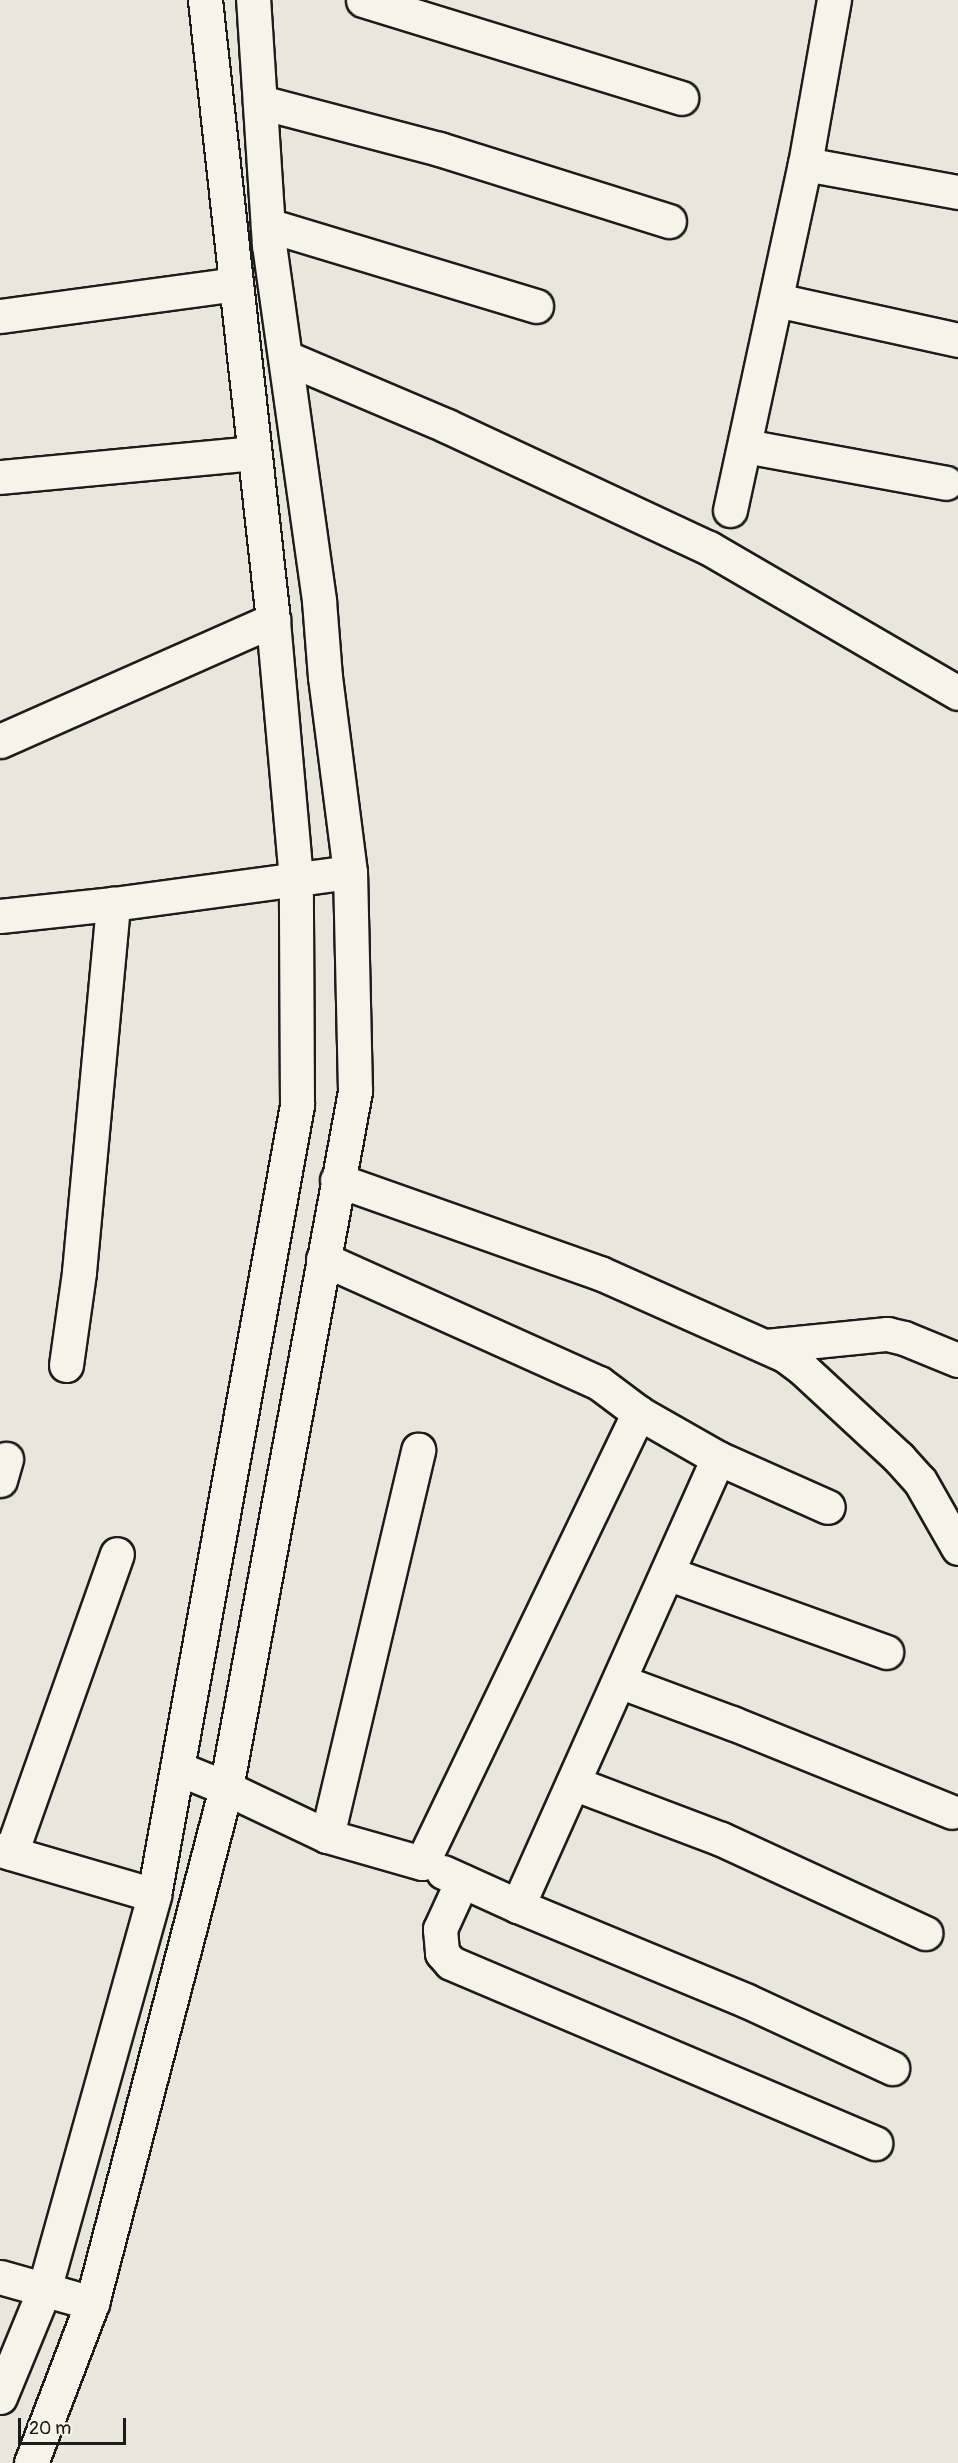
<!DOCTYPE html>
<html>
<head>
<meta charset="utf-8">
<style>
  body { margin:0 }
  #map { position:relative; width:958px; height:2463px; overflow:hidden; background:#eae6dc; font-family:Pangolin,sans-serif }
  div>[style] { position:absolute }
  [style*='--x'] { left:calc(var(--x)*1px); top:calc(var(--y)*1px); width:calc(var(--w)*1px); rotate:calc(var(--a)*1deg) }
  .roads { filter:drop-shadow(2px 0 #1c1c1c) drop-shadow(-2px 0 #1c1c1c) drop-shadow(0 2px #1c1c1c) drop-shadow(0 -2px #1c1c1c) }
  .street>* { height:33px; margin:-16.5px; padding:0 16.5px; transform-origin:16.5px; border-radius:16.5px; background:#f7f3e8 }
  .secondary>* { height:33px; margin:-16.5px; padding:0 16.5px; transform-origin:16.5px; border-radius:16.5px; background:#f7f3e8 }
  span { translate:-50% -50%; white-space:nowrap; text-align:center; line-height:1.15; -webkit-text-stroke:4.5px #f7f3e8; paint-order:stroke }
  .scale { position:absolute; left:18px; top:2418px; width:108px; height:27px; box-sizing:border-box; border:3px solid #1c1c1c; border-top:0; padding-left:8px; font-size:18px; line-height:21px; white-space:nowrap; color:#1c1c1c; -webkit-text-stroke:4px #f7f3e8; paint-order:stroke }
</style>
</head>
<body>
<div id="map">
  <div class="roads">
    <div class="street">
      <div style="--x:363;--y:0;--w:333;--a:17.1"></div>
      <div style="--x:260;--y:102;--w:185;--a:14.7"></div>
      <div style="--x:439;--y:149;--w:241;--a:17.4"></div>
      <div style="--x:805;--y:164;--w:156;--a:10.4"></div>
      <div style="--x:268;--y:225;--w:280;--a:16.8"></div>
      <div style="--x:776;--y:300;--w:186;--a:12.4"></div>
      <div style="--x:0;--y:316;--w:238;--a:-7.7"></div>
      <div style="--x:287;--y:358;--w:174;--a:23"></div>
      <div style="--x:447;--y:426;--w:289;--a:25"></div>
      <div style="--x:709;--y:548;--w:288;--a:30.2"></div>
      <div style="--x:745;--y:446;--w:204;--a:10.4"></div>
      <div style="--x:0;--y:477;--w:255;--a:-5.4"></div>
      <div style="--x:730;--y:510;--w:354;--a:-77.8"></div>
      <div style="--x:805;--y:164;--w:167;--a:-80"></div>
      <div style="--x:0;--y:741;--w:299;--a:-23.9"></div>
      <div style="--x:0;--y:916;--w:114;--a:-6.1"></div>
      <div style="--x:113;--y:904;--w:239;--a:-7.7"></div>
      <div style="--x:337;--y:1180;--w:279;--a:19.5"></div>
      <div style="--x:600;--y:1273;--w:204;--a:24"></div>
      <div style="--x:786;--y:1356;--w:21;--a:37"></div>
      <div style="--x:803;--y:1369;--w:131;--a:42.8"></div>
      <div style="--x:899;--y:1458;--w:31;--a:48"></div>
      <div style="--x:920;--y:1481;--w:77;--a:60.4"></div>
      <div style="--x:323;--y:1259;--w:303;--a:24.2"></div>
      <div style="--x:599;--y:1383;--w:50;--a:36.9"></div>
      <div style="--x:766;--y:1346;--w:122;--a:-5.7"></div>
      <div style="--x:887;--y:1334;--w:17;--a:13"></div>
      <div style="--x:904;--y:1338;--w:58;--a:22.2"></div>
      <div style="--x:66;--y:1365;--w:94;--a:-82"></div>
      <div style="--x:79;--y:1272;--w:370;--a:-84.7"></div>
      <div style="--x:718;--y:1458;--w:120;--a:24"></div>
      <div style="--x:0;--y:1480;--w:22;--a:-74"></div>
      <div style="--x:667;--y:1573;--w:233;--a:19.8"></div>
      <div style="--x:619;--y:1681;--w:121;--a:20.4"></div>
      <div style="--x:732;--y:1723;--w:237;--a:22"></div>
      <div style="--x:177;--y:1768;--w:53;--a:22.2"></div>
      <div style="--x:226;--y:1788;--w:112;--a:25.4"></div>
      <div style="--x:327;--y:1836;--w:99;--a:15.9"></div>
      <div style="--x:422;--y:1863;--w:500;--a:-64.3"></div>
      <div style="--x:639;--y:1413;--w:91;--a:29.7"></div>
      <div style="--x:718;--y:1458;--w:491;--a:114.1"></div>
      <div style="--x:518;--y:1906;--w:248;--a:22.5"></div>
      <div style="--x:747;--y:2001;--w:160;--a:24.8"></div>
      <div style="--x:573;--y:1783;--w:158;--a:20.7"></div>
      <div style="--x:721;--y:1839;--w:225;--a:24.7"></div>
      <div style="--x:327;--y:1836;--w:397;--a:-76.7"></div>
      <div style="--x:0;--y:1850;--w:160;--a:16.3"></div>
      <div style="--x:11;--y:1853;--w:317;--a:-70.5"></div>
      <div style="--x:443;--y:1872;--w:82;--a:24.4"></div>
      <div style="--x:462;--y:1881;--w:53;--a:114.6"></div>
      <div style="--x:440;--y:1929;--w:24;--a:85"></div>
      <div style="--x:442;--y:1953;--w:13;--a:48"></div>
      <div style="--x:451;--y:1963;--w:461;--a:23"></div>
      <div style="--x:0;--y:2277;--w:96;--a:15.8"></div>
    </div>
    <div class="secondary">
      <div style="--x:0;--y:2397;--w:116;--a:-67.6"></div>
      <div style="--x:44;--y:2290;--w:410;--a:-74.4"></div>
      <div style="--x:154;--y:1895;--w:803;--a:-79.74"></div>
      <div style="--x:297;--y:1105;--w:226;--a:-90.3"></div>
      <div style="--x:296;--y:879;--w:260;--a:-95.1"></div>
      <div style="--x:273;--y:620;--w:624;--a:-96.26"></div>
      <div style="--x:31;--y:2463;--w:171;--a:-69.1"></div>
      <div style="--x:92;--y:2303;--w:532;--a:-75.42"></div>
      <div style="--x:226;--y:1788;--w:709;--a:-79.51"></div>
      <div style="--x:355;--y:1091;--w:219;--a:-91.3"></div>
      <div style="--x:350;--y:872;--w:197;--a:-97.3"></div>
      <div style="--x:325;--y:677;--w:77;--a:-94.5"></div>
      <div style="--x:319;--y:600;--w:359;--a:-98"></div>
      <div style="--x:269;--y:245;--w:246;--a:-93.7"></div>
    </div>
  </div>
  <div class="scale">20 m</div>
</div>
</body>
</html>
